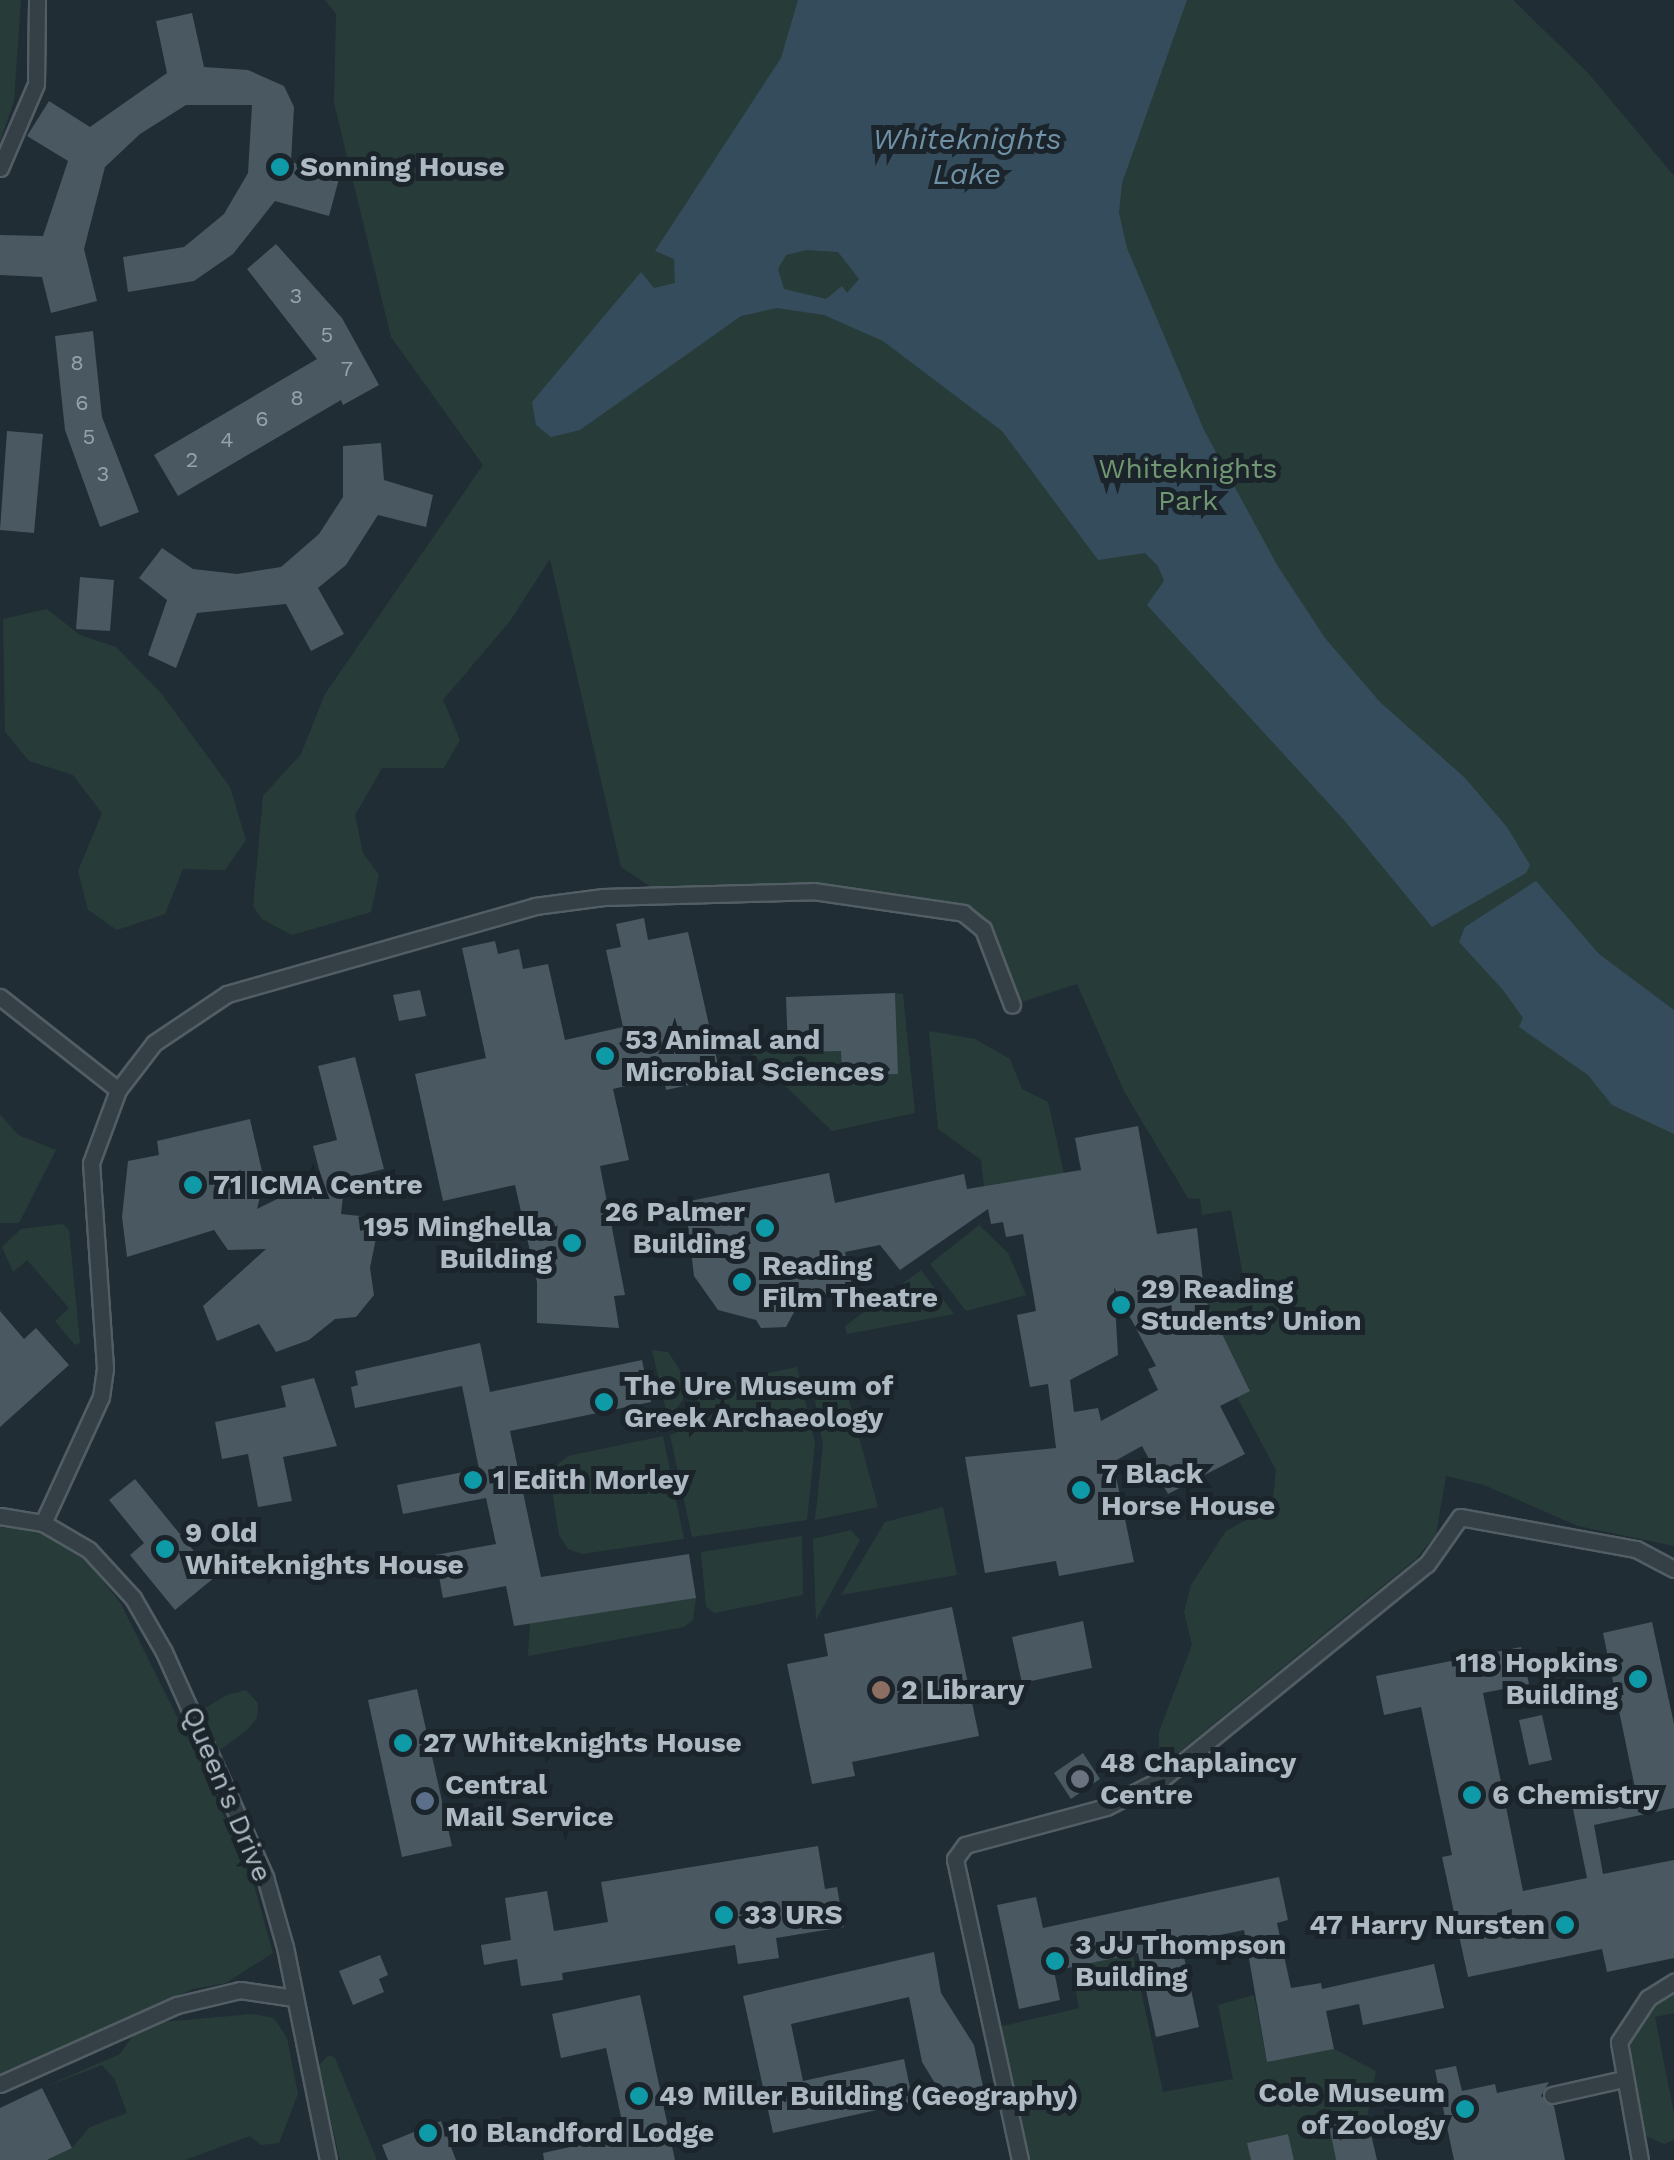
<!DOCTYPE html>
<html>
<head>
<meta charset="utf-8">
<style>
  body { margin:0 }
  #map { position:relative; width:1674px; height:2160px; overflow:hidden; background:#212d35; font-family:"Work Sans",sans-serif }
  div>[style] { position:absolute }
  [style*='--x'] { left:calc(var(--x)*1px); top:calc(var(--y)*1px); width:calc(var(--w)*1px); rotate:calc(var(--a)*1deg) }
  .green>* { inset:0; background:#273c38 }
  .water>* { inset:0; background:#354c5c }
  .building>* { inset:0; background:#495861 }
  .roads { filter:drop-shadow(2px 0 #525d64) drop-shadow(-2px 0 #525d64) drop-shadow(0 2px #525d64) drop-shadow(0 -2px #525d64) }
  .street>* { height:15px; margin:-7.5px; padding:0 7.5px; transform-origin:7.5px; border-radius:7.5px; background:#343f46 }
  .dots>* { width:28px; height:28px; translate:-50% -50%; box-sizing:border-box; border:5px solid #1a242a; border-radius:50% }
  span { translate:-50% -50%; white-space:nowrap; text-align:center; line-height:1.15; -webkit-text-stroke:10px #1a242a; paint-order:stroke }
  .number-label { font-size:22px; color:#95a2aa }
  .number-label span { -webkit-text-stroke-width:0 }
  .poi-label { font-size:28px; color:#aebac3; font-weight:700 }
  .left { translate:0 -50%; text-align:left }
  .right { translate:-100% -50%; text-align:right }
  .park-label { font-size:28px; color:#709771 }
  .street-label { font-size:28px; color:#aebac3 }
  .water-label { font-size:30px; color:#7090a5; font-style:italic }
</style>
</head>
<body>
<div id="map">
  <div class="green">
    <div style="clip-path:polygon(0 0,21px 0,14px 101px,0 142px)"></div>
    <div style="clip-path:polygon(325px 0,1513px 0,1588px 73px,1674px 176px,1674px 1546px,1578px 1526px,1484px 1485px,1446px 1476px,1436px 1534px,1417px 1558px,1179px 1752px,1170px 1757px,1159px 1751px,1159px 1732px,1192px 1645px,1184px 1612px,1191px 1585px,1226px 1531px,1272px 1506px,1276px 1470px,1237px 1397px,1250px 1390px,1205px 1299px,1245px 1287px,1231px 1210px,1202px 1215px,1200px 1199px,1188px 1198px,1125px 1093px,1077px 984px,1012px 1005px,983px 929px,963px 913px,851px 895px,651px 887px,621px 867px,550px 559px,510px 621px,443px 700px,460px 740px,444px 768px,382px 768px,355px 815px,363px 853px,379px 875px,371px 912px,292px 935px,262px 919px,253px 906px,263px 796px,301px 754px,325px 694px,483px 465px,391px 337px,334px 103px,336px 14px)"></div>
    <div style="clip-path:polygon(47px 609px,80px 635px,116px 647px,161px 693px,230px 787px,246px 840px,225px 870px,183px 869px,165px 914px,117px 930px,88px 910px,78px 871px,102px 813px,73px 775px,29px 761px,5px 732px,3px 619px)"></div>
    <div style="clip-path:polygon(895px 993px,903px 994px,915px 1113px,832px 1131px,750px 1052px,827px 1051px,840px 1029px,842px 1076px,897px 1074px)"></div>
    <div style="clip-path:polygon(929px 1031px,975px 1039px,1010px 1059px,1022px 1089px,1048px 1102px,1064px 1173px,984px 1186px,981px 1160px,938px 1129px)"></div>
    <div style="clip-path:polygon(0 1114px,18px 1135px,56px 1150px,19px 1223px,0 1223px)"></div>
    <div style="clip-path:polygon(63px 1224px,69px 1230px,80px 1343px,75px 1345px,55px 1321px,69px 1308px,27px 1260px,13px 1272px,2px 1247px,21px 1229px)"></div>
    <div style="clip-path:polygon(979px 1225px,1008px 1253px,1026px 1295px,966px 1311px,930px 1264px)"></div>
    <div style="clip-path:polygon(921px 1270px,954px 1314px,847px 1334px,845px 1326px)"></div>
    <div style="clip-path:polygon(652px 1350px,668px 1352px,684px 1376px,683px 1400px,668px 1419px)"></div>
    <div style="clip-path:polygon(797px 1367px,815px 1443px,807px 1520px,692px 1537px,670px 1435px,691px 1426px,701px 1387px)"></div>
    <div style="clip-path:polygon(847px 1393px,878px 1507px,815px 1520px,823px 1445px,815px 1400px)"></div>
    <div style="clip-path:polygon(663px 1436px,684px 1539px,582px 1554px,568px 1549px,559px 1535px,549px 1471px,568px 1456px)"></div>
    <div style="clip-path:polygon(943px 1507px,957px 1575px,841px 1595px,885px 1522px)"></div>
    <div style="clip-path:polygon(0 1527px,35px 1530px,87px 1561px,121px 1604px,180px 1723px,227px 1695px,246px 1690px,258px 1703px,257px 1718px,247px 1730px,201px 1764px,253px 1882px,273px 1953px,226px 1983px,193px 1989px,0 2074px)"></div>
    <div style="clip-path:polygon(851px 1530px,860px 1540px,816px 1620px,813px 1539px)"></div>
    <div style="clip-path:polygon(802px 1536px,803px 1595px,714px 1613px,706px 1607px,701px 1552px)"></div>
    <div style="clip-path:polygon(696px 1598px,693px 1620px,684px 1627px,528px 1656px,530px 1623px)"></div>
    <div style="clip-path:polygon(1133px 1954px,1163px 2092px,1233px 2079px,1218px 2005px,1254px 1995px,1267px 2062px,1334px 2049px,1376px 2071px,1367px 2117px,1329px 2125px,1336px 2160px,1294px 2160px,1288px 2134px,1248px 2143px,1251px 2160px,1020px 2160px,991px 2029px,1079px 2008px,1071px 1967px)"></div>
    <div style="clip-path:polygon(1674px 1988px,1674px 2013px,1655px 2017px,1674px 2114px,1674px 2140px,1664px 2144px,1643px 2135px,1628px 2070px,1628px 2035px,1643px 2011px)"></div>
    <div style="clip-path:polygon(252px 2014px,274px 2018px,287px 2038px,298px 2094px,279px 2143px,261px 2145px,250px 2136px,185px 2160px,47px 2160px,72px 2148px,90px 2127px,127px 2113px,115px 2080px,102px 2065px,42px 2088px,120px 2054px,141px 2024px)"></div>
    <div style="clip-path:polygon(329px 2055px,335px 2058px,377px 2160px,340px 2160px,318px 2066px)"></div>
  </div>
  <div class="water">
    <div style="clip-path:polygon(evenodd,798px 0,1187px 0,1122px 183px,1119px 213px,1127px 248px,1204px 430px,1277px 565px,1325px 638px,1380px 702px,1465px 778px,1507px 827px,1530px 865px,1526px 873px,1432px 927px,1344px 820px,1147px 605px,1164px 581px,1158px 566px,1145px 553px,1098px 560px,1002px 431px,883px 341px,824px 315px,777px 308px,741px 316px,580px 430px,551px 437px,536px 425px,532px 402px,641px 272px,654px 288px,675px 283px,674px 259px,655px 251px,781px 58px,798px 0,807px 250px,838px 252px,859px 279px,847px 293px,842px 286px,826px 299px,784px 289px,778px 269px,786px 255px,807px 250px)"></div>
    <div style="clip-path:polygon(1536px 881px,1599px 954px,1674px 1010px,1674px 1134px,1612px 1105px,1588px 1075px,1519px 1027px,1523px 1018px,1503px 990px,1459px 942px,1465px 927px)"></div>
  </div>
  <div class="building">
    <div style="clip-path:polygon(192px 13px,204px 67px,248px 70px,284px 86px,294px 107px,291px 162px,340px 175px,329px 216px,275px 201px,233px 254px,194px 281px,128px 292px,123px 257px,184px 247px,224px 214px,248px 173px,252px 105px,186px 105px,140px 134px,105px 167px,84px 249px,97px 301px,51px 313px,42px 277px,0 275px,0 235px,43px 236px,68px 161px,27px 136px,49px 101px,90px 127px,167px 73px,156px 21px)"></div>
    <div style="clip-path:polygon(276px 244px,342px 318px,379px 385px,343px 405px,341px 400px,178px 496px,154px 455px,317px 359px,247px 269px)"></div>
    <div style="clip-path:polygon(93px 331px,102px 417px,139px 512px,100px 527px,65px 430px,55px 336px)"></div>
    <div style="clip-path:polygon(7px 431px,43px 434px,34px 533px,0 530px)"></div>
    <div style="clip-path:polygon(381px 443px,384px 480px,433px 495px,426px 527px,378px 515px,346px 565px,318px 588px,344px 634px,311px 651px,286px 604px,197px 613px,176px 668px,148px 655px,167px 600px,139px 578px,162px 548px,193px 569px,237px 574px,281px 567px,319px 534px,343px 497px,343px 446px)"></div>
    <div style="clip-path:polygon(80px 577px,114px 580px,110px 631px,76px 629px)"></div>
    <div style="clip-path:polygon(644px 918px,648px 940px,688px 932px,721px 1078px,666px 1090px,664px 1077px,613px 1089px,629px 1160px,600px 1166px,625px 1295px,614px 1296px,619px 1328px,537px 1323px,537px 1282px,515px 1185px,443px 1201px,415px 1074px,486px 1058px,462px 948px,495px 941px,498px 954px,519px 949px,523px 969px,548px 964px,565px 1040px,623px 1027px,606px 950px,621px 947px,616px 924px)"></div>
    <div style="clip-path:polygon(420px 990px,426px 1016px,399px 1021px,393px 995px)"></div>
    <div style="clip-path:polygon(895px 993px,898px 1074px,842px 1076px,841px 1051px,788px 1052px,786px 997px)"></div>
    <div style="clip-path:polygon(355px 1057px,384px 1169px,345px 1179px,341px 1214px,380px 1218px,370px 1268px,374px 1295px,356px 1317px,335px 1319px,309px 1340px,276px 1352px,259px 1324px,217px 1341px,203px 1306px,266px 1249px,228px 1250px,214px 1230px,127px 1257px,122px 1217px,128px 1161px,159px 1155px,157px 1141px,250px 1119px,264px 1180px,257px 1209px,321px 1177px,313px 1146px,337px 1140px,318px 1066px)"></div>
    <div style="clip-path:polygon(evenodd,1138px 1126px,1157px 1234px,1197px 1228px,1205px 1299px,1250px 1391px,1220px 1406px,1245px 1454px,1168px 1494px,1142px 1446px,1113px 1462px,1134px 1562px,1059px 1576px,1056px 1561px,985px 1573px,965px 1457px,1056px 1448px,1048px 1384px,1030px 1387px,1017px 1315px,1036px 1311px,1023px 1234px,1006px 1237px,1003px 1222px,991px 1224px,988px 1209px,900px 1270px,880px 1245px,845px 1252px,853px 1292px,799px 1303px,786px 1327px,761px 1328px,756px 1320px,718px 1310px,694px 1276px,685px 1202px,829px 1173px,835px 1203px,964px 1174px,967px 1189px,1081px 1170px,1075px 1138px,1138px 1126px,1114px 1287px,1156px 1366px,1148px 1369px,1158px 1390px,1101px 1421px,1098px 1408px,1074px 1412px,1070px 1380px,1118px 1355px,1114px 1287px)"></div>
    <div style="clip-path:polygon(0 1311px,24px 1339px,36px 1328px,69px 1365px,0 1427px)"></div>
    <div style="clip-path:polygon(480px 1343px,490px 1392px,642px 1360px,651px 1402px,510px 1431px,541px 1577px,689px 1554px,696px 1598px,514px 1626px,506px 1586px,443px 1598px,435px 1555px,496px 1544px,486px 1498px,403px 1514px,397px 1485px,479px 1469px,462px 1386px,355px 1408px,351px 1387px,358px 1385px,355px 1371px)"></div>
    <div style="clip-path:polygon(314px 1378px,337px 1446px,283px 1457px,292px 1501px,258px 1507px,248px 1454px,222px 1459px,215px 1422px,286px 1407px,281px 1386px)"></div>
    <div style="clip-path:polygon(135px 1479px,215px 1577px,175px 1610px,130px 1555px,144px 1543px,109px 1500px)"></div>
    <div style="clip-path:polygon(952px 1607px,979px 1736px,852px 1762px,855px 1776px,812px 1784px,787px 1664px,828px 1656px,824px 1634px)"></div>
    <div style="clip-path:polygon(1083px 1621px,1092px 1668px,1022px 1683px,1012px 1637px)"></div>
    <div style="clip-path:polygon(1652px 1622px,1674px 1724px,1674px 1808px,1594px 1825px,1603px 1874px,1674px 1860px,1674px 1958px,1607px 1972px,1602px 1949px,1468px 1977px,1442px 1857px,1452px 1855px,1421px 1707px,1384px 1715px,1376px 1676px,1521px 1647px,1529px 1684px,1483px 1693px,1523px 1891px,1587px 1878px,1572px 1804px,1636px 1793px,1603px 1633px)"></div>
    <div style="clip-path:polygon(417px 1689px,452px 1846px,402px 1857px,368px 1700px)"></div>
    <div style="clip-path:polygon(1542px 1715px,1552px 1760px,1529px 1765px,1519px 1720px)"></div>
    <div style="clip-path:polygon(1083px 1753px,1100px 1779px,1071px 1799px,1054px 1773px)"></div>
    <div style="clip-path:polygon(818px 1846px,825px 1889px,837px 1887px,844px 1927px,776px 1938px,779px 1958px,738px 1964px,735px 1945px,562px 1973px,563px 1980px,521px 1986px,517px 1959px,484px 1965px,481px 1945px,511px 1940px,505px 1898px,547px 1891px,554px 1931px,608px 1922px,601px 1882px)"></div>
    <div style="clip-path:polygon(1279px 1877px,1288px 1920px,1277px 1923px,1291px 1988px,1321px 1983px,1322px 1989px,1434px 1964px,1444px 2008px,1363px 2025px,1359px 2004px,1326px 2011px,1334px 2049px,1267px 2062px,1244px 1930px,1181px 1943px,1199px 2027px,1156px 2037px,1138px 1953px,1054px 1971px,1060px 2000px,1019px 2009px,997px 1905px,1036px 1897px,1043px 1928px)"></div>
    <div style="clip-path:polygon(934px 1952px,941px 1993px,974px 2045px,984px 2091px,949px 2106px,922px 2062px,909px 1997px,791px 2024px,803px 2081px,904px 2059px,913px 2102px,773px 2133px,743px 1996px)"></div>
    <div style="clip-path:polygon(380px 1955px,388px 1975px,379px 1979px,384px 1992px,353px 2005px,339px 1971px)"></div>
    <div style="clip-path:polygon(640px 1995px,675px 2160px,544px 2160px,543px 2153px,625px 2135px,606px 2048px,561px 2058px,552px 2014px)"></div>
    <div style="clip-path:polygon(1456px 2066px,1462px 2091px,1495px 2084px,1497px 2093px,1549px 2082px,1541px 2096px,1554px 2106px,1565px 2160px,1454px 2160px,1435px 2070px)"></div>
    <div style="clip-path:polygon(42px 2088px,72px 2148px,47px 2160px,0 2160px,0 2108px)"></div>
    <div style="clip-path:polygon(1367px 2117px,1377px 2160px,1336px 2160px,1329px 2125px)"></div>
    <div style="clip-path:polygon(441px 2121px,456px 2160px,388px 2160px,382px 2145px)"></div>
    <div style="clip-path:polygon(1288px 2134px,1294px 2160px,1251px 2160px,1247px 2143px)"></div>
  </div>
  <div class="roads">
    <div class="street">
      <div style="--x:0;--y:168;--w:91;--a:-66.8"></div>
      <div style="--x:36;--y:84;--w:84;--a:-89.3"></div>
      <div style="--x:0;--y:997;--w:150;--a:38.2"></div>
      <div style="--x:0;--y:1516;--w:44;--a:9.2"></div>
      <div style="--x:43;--y:1523;--w:53;--a:30.4"></div>
      <div style="--x:89;--y:1550;--w:65;--a:47.5"></div>
      <div style="--x:133;--y:1598;--w:62;--a:60.1"></div>
      <div style="--x:164;--y:1652;--w:247;--a:65.8"></div>
      <div style="--x:265;--y:1877;--w:73;--a:74.1"></div>
      <div style="--x:285;--y:1947;--w:217;--a:78.6"></div>
      <div style="--x:43;--y:1523;--w:139;--a:-65.3"></div>
      <div style="--x:101;--y:1397;--w:29;--a:-82"></div>
      <div style="--x:105;--y:1368;--w:205;--a:-93.9"></div>
      <div style="--x:91;--y:1163;--w:78;--a:-69.7"></div>
      <div style="--x:118;--y:1090;--w:59;--a:-52.5"></div>
      <div style="--x:154;--y:1043;--w:88;--a:-33.9"></div>
      <div style="--x:227;--y:994;--w:320;--a:-15.9"></div>
      <div style="--x:535;--y:906;--w:69;--a:-7.5"></div>
      <div style="--x:603;--y:897;--w:210;--a:-1.6"></div>
      <div style="--x:813;--y:891;--w:152;--a:8.3"></div>
      <div style="--x:963;--y:913;--w:26;--a:39"></div>
      <div style="--x:983;--y:929;--w:81;--a:69.1"></div>
      <div style="--x:0;--y:2084;--w:194;--a:-24.1"></div>
      <div style="--x:177;--y:2005;--w:65;--a:-13.4"></div>
      <div style="--x:240;--y:1990;--w:55;--a:8.4"></div>
      <div style="--x:1552;--y:2095;--w:73;--a:-12.7"></div>
      <div style="--x:1020;--y:2160;--w:308;--a:-102.2"></div>
      <div style="--x:955;--y:1859;--w:17;--a:-54"></div>
      <div style="--x:965;--y:1845;--w:146;--a:-15.1"></div>
      <div style="--x:1106;--y:1807;--w:63;--a:-26.6"></div>
      <div style="--x:1162;--y:1779;--w:341;--a:-39.1"></div>
      <div style="--x:1427;--y:1564;--w:57;--a:-54.9"></div>
      <div style="--x:1460;--y:1517;--w:179;--a:10.3"></div>
      <div style="--x:1636;--y:1549;--w:43;--a:27.8"></div>
      <div style="--x:1640;--y:2160;--w:120;--a:-100.1"></div>
      <div style="--x:1619;--y:2042;--w:53;--a:-56.6"></div>
      <div style="--x:1648;--y:1998;--w:31;--a:-32"></div>
    </div>
  </div>
  <div class="dots">
    <div style="left:280px;top:167px;background:#0f9aa8"></div>
    <div style="left:605px;top:1056px;background:#0f9aa8"></div>
    <div style="left:193px;top:1185px;background:#0f9aa8"></div>
    <div style="left:765px;top:1228px;background:#0f9aa8"></div>
    <div style="left:572px;top:1243px;background:#0f9aa8"></div>
    <div style="left:742px;top:1282px;background:#0f9aa8"></div>
    <div style="left:1121px;top:1305px;background:#0f9aa8"></div>
    <div style="left:604px;top:1402px;background:#0f9aa8"></div>
    <div style="left:473px;top:1480px;background:#0f9aa8"></div>
    <div style="left:1081px;top:1490px;background:#0f9aa8"></div>
    <div style="left:165px;top:1549px;background:#0f9aa8"></div>
    <div style="left:1638px;top:1679px;background:#0f9aa8"></div>
    <div style="left:881px;top:1690px;background:#8d6e63"></div>
    <div style="left:403px;top:1743px;background:#0f9aa8"></div>
    <div style="left:1080px;top:1779px;background:#6b7280"></div>
    <div style="left:1472px;top:1795px;background:#0f9aa8"></div>
    <div style="left:425px;top:1801px;background:#5c6f8a"></div>
    <div style="left:724px;top:1915px;background:#0f9aa8"></div>
    <div style="left:1565px;top:1925px;background:#0f9aa8"></div>
    <div style="left:1055px;top:1961px;background:#0f9aa8"></div>
    <div style="left:639px;top:2096px;background:#0f9aa8"></div>
    <div style="left:1465px;top:2109px;background:#0f9aa8"></div>
    <div style="left:428px;top:2133px;background:#0f9aa8"></div>
  </div>
  <div class="number-label">
    <span style="left:296px;top:296px">3</span>
    <span style="left:327px;top:335px">5</span>
    <span style="left:77px;top:363px">8</span>
    <span style="left:347px;top:369px">7</span>
    <span style="left:297px;top:398px">8</span>
    <span style="left:82px;top:403px">6</span>
    <span style="left:262px;top:419px">6</span>
    <span style="left:89px;top:437px">5</span>
    <span style="left:227px;top:440px">4</span>
    <span style="left:192px;top:460px">2</span>
    <span style="left:103px;top:474px">3</span>
  </div>
  <div class="poi-label">
    <span class="left" style="left:300px;top:167px">Sonning House</span>
    <span class="left" style="left:625px;top:1056px">53 Animal and<br>Microbial Sciences</span>
    <span class="left" style="left:213px;top:1185px">71 ICMA Centre</span>
    <span class="right" style="left:745px;top:1228px">26 Palmer<br>Building</span>
    <span class="right" style="left:552px;top:1243px">195 Minghella<br>Building</span>
    <span class="left" style="left:762px;top:1282px">Reading<br>Film Theatre</span>
    <span class="left" style="left:1141px;top:1305px">29 Reading<br>Students’ Union</span>
    <span class="left" style="left:624px;top:1402px">The Ure Museum of<br>Greek Archaeology</span>
    <span class="left" style="left:1101px;top:1490px">7 Black<br>Horse House</span>
    <span class="left" style="left:493px;top:1480px">1 Edith Morley</span>
    <span class="left" style="left:185px;top:1549px">9 Old<br>Whiteknights House</span>
    <span class="right" style="left:1618px;top:1679px">118 Hopkins<br>Building</span>
    <span class="left" style="left:901px;top:1690px">2 Library</span>
    <span class="left" style="left:423px;top:1743px">27 Whiteknights House</span>
    <span class="left" style="left:1100px;top:1779px">48 Chaplaincy<br>Centre</span>
    <span class="left" style="left:445px;top:1801px">Central<br>Mail Service</span>
    <span class="left" style="left:1492px;top:1795px">6 Chemistry</span>
    <span class="left" style="left:744px;top:1915px">33 URS</span>
    <span class="right" style="left:1545px;top:1925px">47 Harry Nursten</span>
    <span class="left" style="left:1075px;top:1961px">3 JJ Thompson<br>Building</span>
    <span class="right" style="left:1445px;top:2109px">Cole Museum<br>of Zoology</span>
    <span class="left" style="left:659px;top:2096px">49 Miller Building (Geography)</span>
    <span class="left" style="left:448px;top:2133px">10 Blandford Lodge</span>
  </div>
  <div class="park-label">
    <span style="left:1188px;top:485px">Whiteknights<br>Park</span>
  </div>
  <div class="street-label">
    <span style="left:227px;top:1794px;rotate:67deg">Queen's Drive</span>
  </div>
  <div class="water-label">
    <span style="left:967px;top:156px">Whiteknights<br>Lake</span>
  </div>
</div>
</body>
</html>
